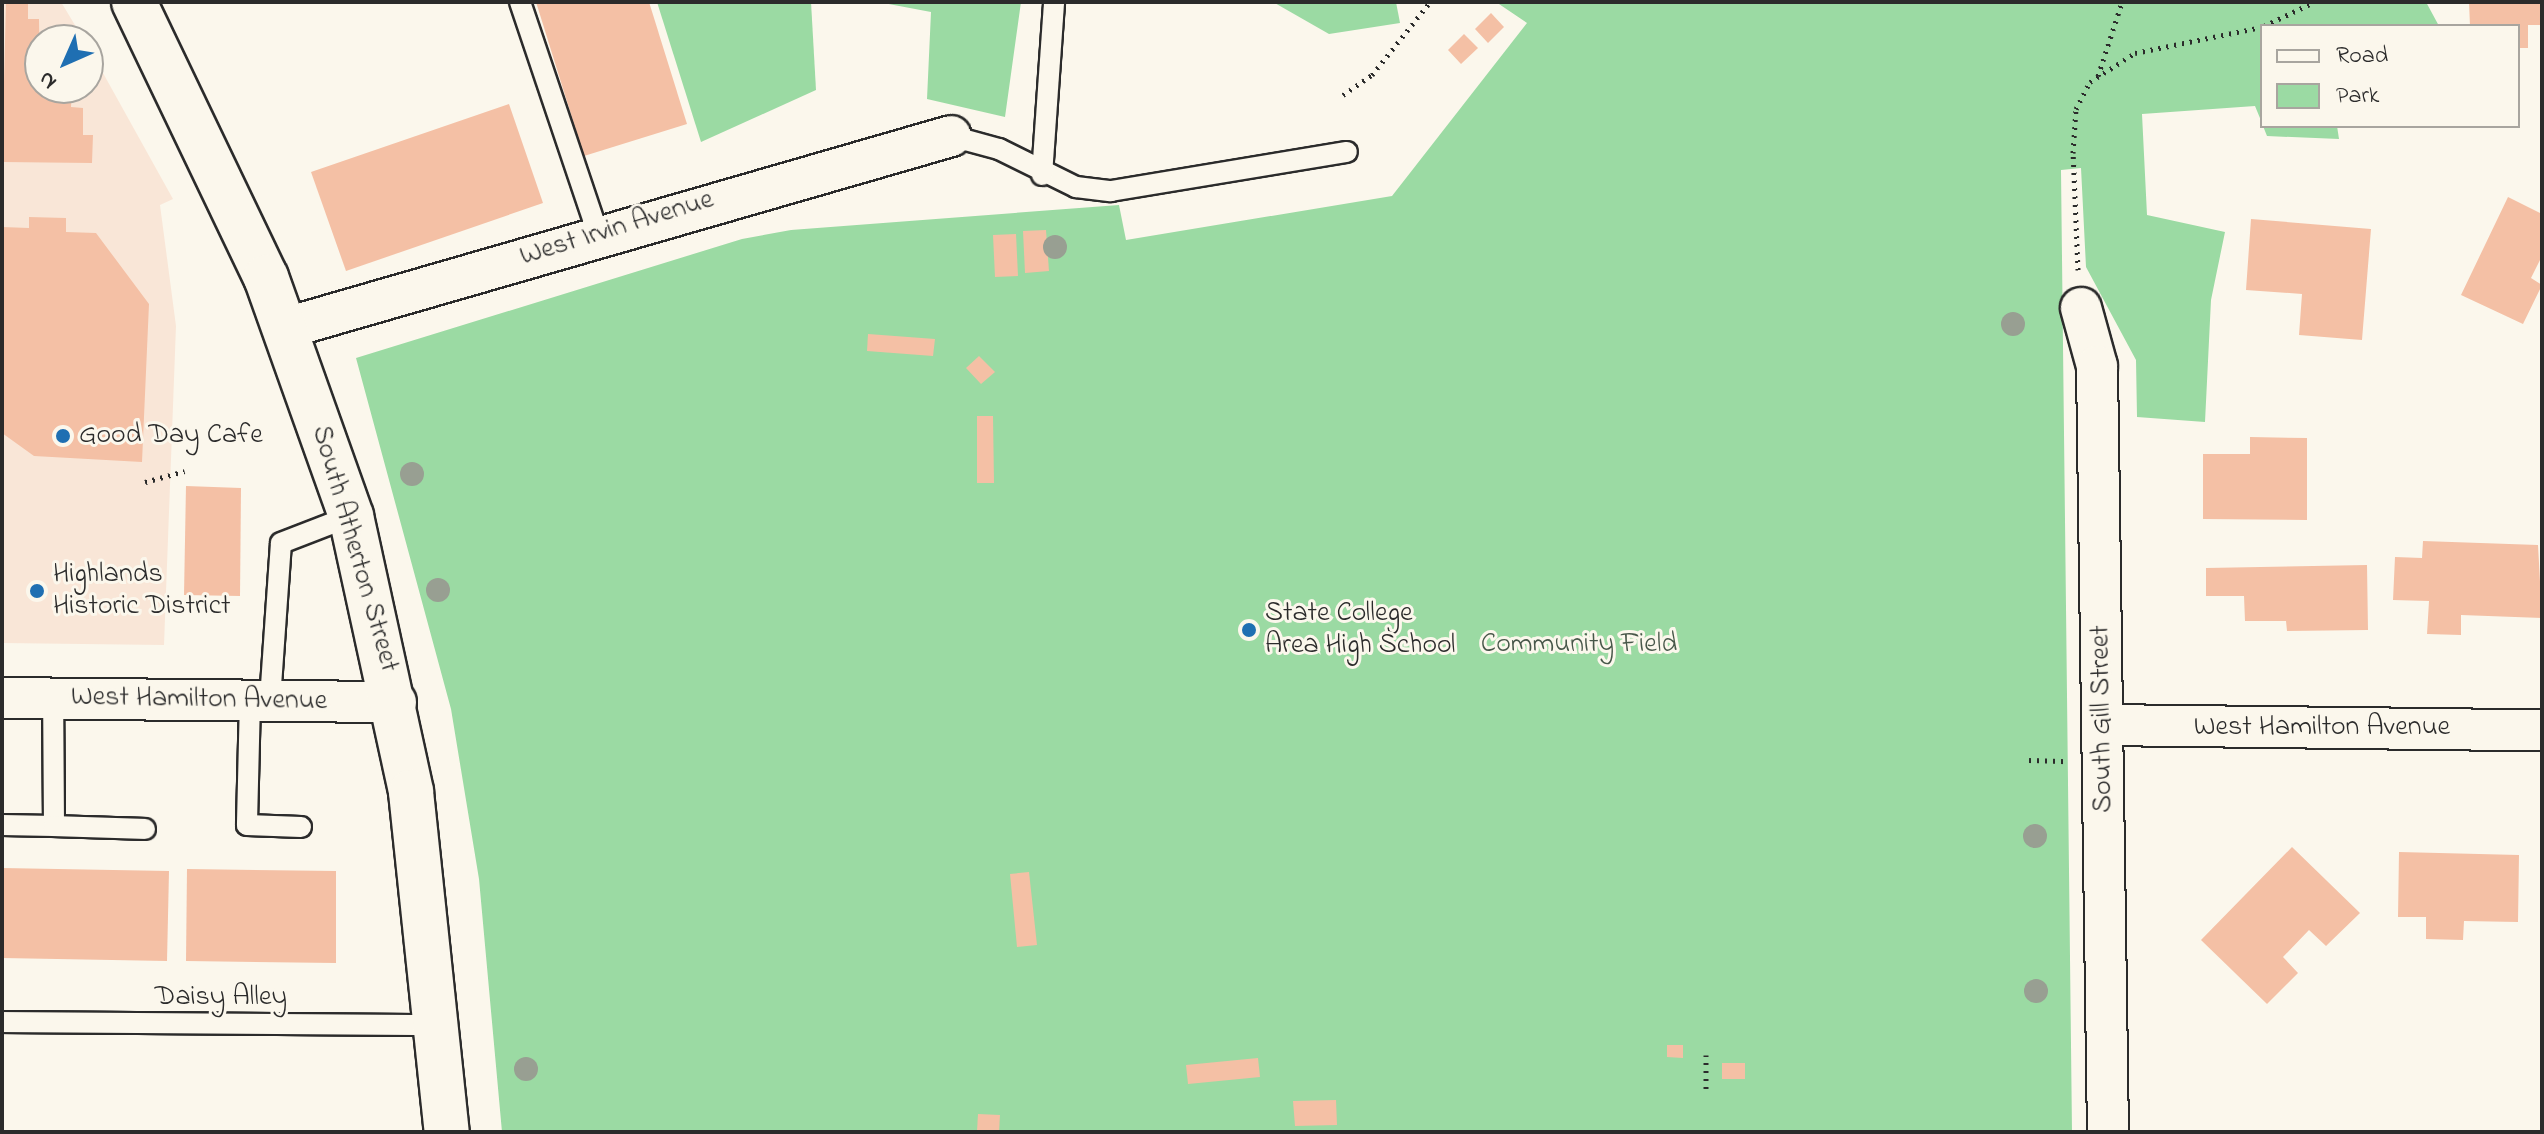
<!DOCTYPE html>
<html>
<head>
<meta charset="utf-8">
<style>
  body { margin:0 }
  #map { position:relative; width:2544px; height:1134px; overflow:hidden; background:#fbf7ec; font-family:"Indie Flower",sans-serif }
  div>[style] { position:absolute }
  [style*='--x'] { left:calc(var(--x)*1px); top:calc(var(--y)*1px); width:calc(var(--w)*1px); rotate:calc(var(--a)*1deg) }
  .built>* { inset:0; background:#f9e6d7 }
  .green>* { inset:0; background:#9bdaa3 }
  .building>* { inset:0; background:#f4c0a5 }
  .path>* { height:5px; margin-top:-2.5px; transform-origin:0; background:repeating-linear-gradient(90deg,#2b2b2b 0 2px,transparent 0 8px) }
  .roads { filter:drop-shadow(2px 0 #2b2b2b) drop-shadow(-2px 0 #2b2b2b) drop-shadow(0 2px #2b2b2b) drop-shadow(0 -2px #2b2b2b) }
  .lane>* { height:20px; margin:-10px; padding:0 10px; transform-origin:10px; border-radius:10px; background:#fbf7ec }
  .street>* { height:40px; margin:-20px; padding:0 20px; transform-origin:20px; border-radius:20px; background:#fbf7ec }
  .primary>* { height:44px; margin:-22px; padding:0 22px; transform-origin:22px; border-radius:22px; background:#fbf7ec }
  .trees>* { width:24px; height:24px; margin:-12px; border-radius:50%; background:#989f92 }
  .dots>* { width:22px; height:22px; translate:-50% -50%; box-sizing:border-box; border:4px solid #fbf7ec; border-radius:50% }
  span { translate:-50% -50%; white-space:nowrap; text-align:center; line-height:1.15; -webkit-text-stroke:6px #fbf7ec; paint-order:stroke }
  .street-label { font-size:28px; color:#2b2b2b }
  .poi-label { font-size:28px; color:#2b2b2b }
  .left { translate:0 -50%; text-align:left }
  .park-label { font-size:28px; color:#475749 }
  .frame { position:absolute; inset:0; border:4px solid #2b2b2b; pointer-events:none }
  .legend { position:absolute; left:2260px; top:24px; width:260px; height:104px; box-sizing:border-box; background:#fbf7ec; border:2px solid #a8a59f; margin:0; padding:10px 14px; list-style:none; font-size:24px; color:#2b2b2b }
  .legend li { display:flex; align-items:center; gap:16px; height:40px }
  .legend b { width:40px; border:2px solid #a8a59f }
  .north { position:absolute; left:24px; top:24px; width:80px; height:80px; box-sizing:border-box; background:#fbf7ec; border:2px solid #a8a59f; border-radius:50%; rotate:225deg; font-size:22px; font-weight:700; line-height:32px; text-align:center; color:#2b2b2b }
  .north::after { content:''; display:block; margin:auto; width:28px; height:36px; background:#1f6fb2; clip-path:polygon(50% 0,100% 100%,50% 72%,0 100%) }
</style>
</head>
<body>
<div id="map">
  <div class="built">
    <div style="clip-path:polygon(2px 2px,61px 2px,84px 40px,40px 40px,40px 88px,88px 88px,88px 46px,173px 199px,160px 205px,176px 326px,164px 645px,2px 643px)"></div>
  </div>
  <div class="green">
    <div style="clip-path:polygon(657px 2px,811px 2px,816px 90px,701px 142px)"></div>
    <div style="clip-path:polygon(878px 2px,1021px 2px,1005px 117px,927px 99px,931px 12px)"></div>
    <div style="clip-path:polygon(1273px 2px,1396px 2px,1400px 23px,1329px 34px)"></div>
    <div style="clip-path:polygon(1496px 2px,2426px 2px,2439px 26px,2262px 26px,2262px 123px,2255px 106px,2142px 114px,2147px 215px,2225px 232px,2211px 300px,2205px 422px,2137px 417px,2136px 360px,2086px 267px,2081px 168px,2061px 170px,2072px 1132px,502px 1132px,479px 879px,451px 709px,356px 358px,742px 239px,791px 230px,1119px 205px,1126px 240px,1392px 196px,1527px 23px)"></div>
    <div style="clip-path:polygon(2263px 126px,2337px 126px,2339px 139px,2267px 136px)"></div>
  </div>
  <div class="building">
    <div style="clip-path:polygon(6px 2px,28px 2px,28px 19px,39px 19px,40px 88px,72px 88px,71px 107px,83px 108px,83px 135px,93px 135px,92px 163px,2px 162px)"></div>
    <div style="clip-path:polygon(536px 2px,649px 2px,687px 124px,584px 156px)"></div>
    <div style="clip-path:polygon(2469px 2px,2542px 2px,2542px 25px,2528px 25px,2528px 48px,2518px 48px,2518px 26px,2470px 26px)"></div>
    <div style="clip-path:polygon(1491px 13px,1504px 27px,1488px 43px,1475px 29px)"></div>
    <div style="clip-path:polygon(1464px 34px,1478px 48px,1461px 64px,1448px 50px)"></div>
    <div style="clip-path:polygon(509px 104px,543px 203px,346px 271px,311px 172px)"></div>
    <div style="clip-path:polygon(2508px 197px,2542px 214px,2542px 256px,2531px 278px,2542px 285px,2523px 324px,2461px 295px)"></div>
    <div style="clip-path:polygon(29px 217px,66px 218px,66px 232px,96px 233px,149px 304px,142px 462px,34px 456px,2px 433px,2px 227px,29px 228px)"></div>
    <div style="clip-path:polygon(2251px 219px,2371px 229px,2362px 340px,2299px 335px,2302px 294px,2246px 290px)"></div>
    <div style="clip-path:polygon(1046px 230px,1049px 271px,1025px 273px,1023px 231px)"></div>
    <div style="clip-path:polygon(1016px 234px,1018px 276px,995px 277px,993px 235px)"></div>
    <div style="clip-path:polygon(868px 334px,935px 339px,933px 356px,867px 351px)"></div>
    <div style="clip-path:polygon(979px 356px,995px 372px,981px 384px,966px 368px)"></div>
    <div style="clip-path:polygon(977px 416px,993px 416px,994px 483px,977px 483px)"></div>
    <div style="clip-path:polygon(2250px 437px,2307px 438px,2307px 520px,2203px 519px,2203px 454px,2250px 454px)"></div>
    <div style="clip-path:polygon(186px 486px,241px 488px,240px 596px,184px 595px)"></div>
    <div style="clip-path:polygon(2423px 541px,2538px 545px,2542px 618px,2461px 615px,2461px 635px,2427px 634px,2429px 601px,2393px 600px,2395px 557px,2422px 558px)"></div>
    <div style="clip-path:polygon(2367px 565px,2368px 630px,2287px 631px,2286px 621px,2245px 621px,2244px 596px,2206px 596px,2206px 568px)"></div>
    <div style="clip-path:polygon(2292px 847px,2360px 913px,2326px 946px,2309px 930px,2283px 957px,2298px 973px,2267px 1004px,2201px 940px)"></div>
    <div style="clip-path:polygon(2399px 852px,2519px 855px,2518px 922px,2464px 921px,2463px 940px,2426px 939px,2426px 917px,2398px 917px)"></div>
    <div style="clip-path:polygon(2px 868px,169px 871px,167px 961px,2px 958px)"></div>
    <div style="clip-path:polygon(187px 869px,336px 871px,336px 963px,186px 961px)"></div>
    <div style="clip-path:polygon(1029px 872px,1037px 945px,1017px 947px,1010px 874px)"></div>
    <div style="clip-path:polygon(1667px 1045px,1683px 1045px,1683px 1058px,1667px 1057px)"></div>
    <div style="clip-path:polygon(1258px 1058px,1260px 1077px,1188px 1084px,1186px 1065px)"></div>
    <div style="clip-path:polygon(1722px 1063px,1745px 1063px,1745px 1079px,1722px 1079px)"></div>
    <div style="clip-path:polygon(1336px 1100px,1337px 1125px,1295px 1126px,1293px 1101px)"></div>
    <div style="clip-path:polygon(978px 1114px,1000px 1115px,999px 1132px,977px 1131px)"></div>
  </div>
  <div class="path">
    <div style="--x:2264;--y:26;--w:55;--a:-25.6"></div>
    <div style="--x:2098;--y:76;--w:78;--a:-72"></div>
    <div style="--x:1343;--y:95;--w:35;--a:-35"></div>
    <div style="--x:1372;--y:75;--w:93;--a:-51.5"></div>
    <div style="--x:2078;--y:270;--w:117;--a:-92.4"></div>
    <div style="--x:2073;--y:153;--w:44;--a:-86.1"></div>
    <div style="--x:2076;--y:109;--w:30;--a:-63"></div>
    <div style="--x:2090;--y:82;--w:54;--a:-32.8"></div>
    <div style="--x:2135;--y:53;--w:130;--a:-11.6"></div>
    <div style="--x:145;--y:482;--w:41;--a:-15.4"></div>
    <div style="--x:2029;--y:760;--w:38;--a:2"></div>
    <div style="--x:1706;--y:1055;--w:35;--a:90"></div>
  </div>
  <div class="roads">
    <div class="lane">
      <div style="--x:520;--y:2;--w:245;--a:71.4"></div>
      <div style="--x:951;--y:136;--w:50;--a:15.2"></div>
      <div style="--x:999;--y:149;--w:86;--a:26.3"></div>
      <div style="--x:1076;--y:187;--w:35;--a:7"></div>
      <div style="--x:1111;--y:191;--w:239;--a:-9.4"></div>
      <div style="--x:1042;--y:175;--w:173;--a:-86"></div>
      <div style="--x:250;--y:700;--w:125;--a:91.4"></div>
      <div style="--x:247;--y:825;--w:54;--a:2.1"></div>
      <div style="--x:270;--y:700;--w:157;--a:-86"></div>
      <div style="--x:281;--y:543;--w:75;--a:-21.1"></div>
      <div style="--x:2;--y:825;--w:52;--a:1.1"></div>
      <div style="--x:54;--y:826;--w:128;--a:-90.4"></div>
      <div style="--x:54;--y:826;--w:91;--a:1.9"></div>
      <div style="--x:2;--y:1022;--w:438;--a:0.4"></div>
    </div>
    <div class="street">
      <div style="--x:2081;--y:308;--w:60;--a:74.6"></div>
      <div style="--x:2097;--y:366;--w:766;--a:89.18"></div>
      <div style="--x:286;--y:328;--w:692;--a:-16.1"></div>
      <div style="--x:2;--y:698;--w:394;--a:0.6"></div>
      <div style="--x:2102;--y:725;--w:440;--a:0.7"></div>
    </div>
    <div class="primary">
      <div style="--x:134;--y:2;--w:305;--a:64.4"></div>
      <div style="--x:266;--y:277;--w:254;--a:70.4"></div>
      <div style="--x:351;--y:516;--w:282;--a:77.7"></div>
      <div style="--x:411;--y:792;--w:342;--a:84"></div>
    </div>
  </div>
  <div class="trees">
    <div style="left:1055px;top:247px"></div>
    <div style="left:2013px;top:324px"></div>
    <div style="left:412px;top:474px"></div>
    <div style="left:438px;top:590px"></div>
    <div style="left:2035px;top:836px"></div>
    <div style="left:2036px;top:991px"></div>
    <div style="left:526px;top:1069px"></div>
  </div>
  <div class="dots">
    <div style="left:63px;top:436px;background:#1f6fb2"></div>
    <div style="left:37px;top:591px;background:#1f6fb2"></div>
    <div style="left:1249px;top:630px;background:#1f6fb2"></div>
  </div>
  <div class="street-label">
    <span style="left:617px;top:229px;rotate:-17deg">West Irvin Avenue</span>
    <span style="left:354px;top:549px;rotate:74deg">South Atherton Street</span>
    <span style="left:199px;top:700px;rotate:1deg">West Hamilton Avenue</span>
    <span style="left:2103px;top:719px;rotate:-91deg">South Gill Street</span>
    <span style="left:2322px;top:728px">West Hamilton Avenue</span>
    <span style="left:221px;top:998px">Daisy Alley</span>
  </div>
  <div class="poi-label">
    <span class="left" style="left:79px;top:436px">Good Day Cafe</span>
    <span class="left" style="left:53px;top:591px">Highlands<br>Historic District</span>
    <span class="left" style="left:1265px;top:630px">State College<br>Area High School</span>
  </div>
  <div class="park-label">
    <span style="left:1579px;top:645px">Community Field</span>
  </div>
  <div class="frame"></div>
  <ul class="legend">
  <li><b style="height:10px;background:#fbf7ec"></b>Road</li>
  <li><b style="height:22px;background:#9bdaa3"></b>Park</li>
  </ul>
  <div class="north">N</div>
</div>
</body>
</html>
